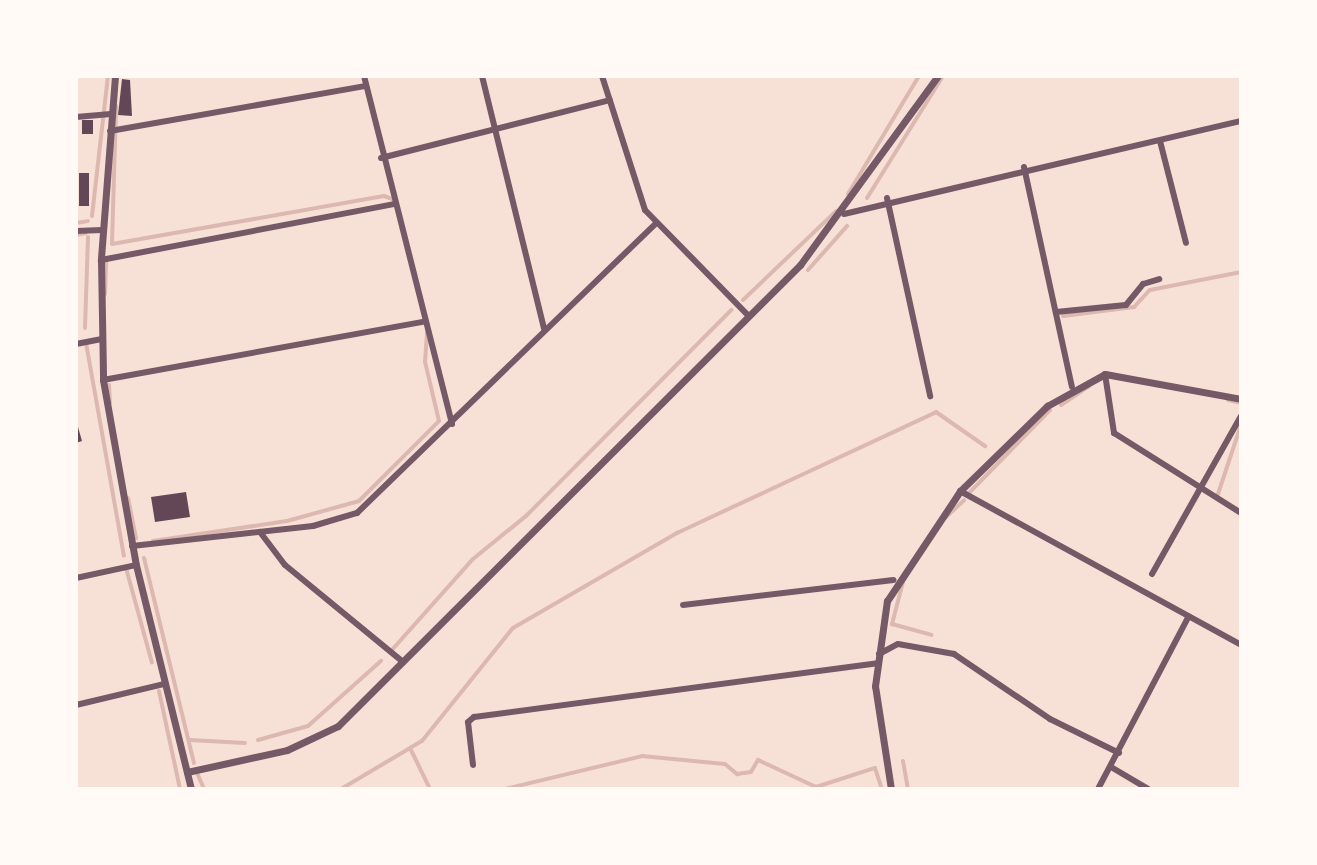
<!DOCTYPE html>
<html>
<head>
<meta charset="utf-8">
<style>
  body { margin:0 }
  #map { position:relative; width:1317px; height:865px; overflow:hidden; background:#f7e1d7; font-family:Signika,sans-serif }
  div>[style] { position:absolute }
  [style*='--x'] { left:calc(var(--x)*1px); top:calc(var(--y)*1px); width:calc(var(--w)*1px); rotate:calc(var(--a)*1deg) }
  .stream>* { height:4px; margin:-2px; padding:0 2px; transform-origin:2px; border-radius:2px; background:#dcb8b0 }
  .building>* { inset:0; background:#644757 }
  .minor>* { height:6px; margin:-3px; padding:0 3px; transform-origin:3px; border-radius:3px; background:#755966 }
  .tertiary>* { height:7px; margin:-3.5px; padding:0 3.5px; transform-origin:3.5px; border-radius:3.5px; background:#755966 }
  span { translate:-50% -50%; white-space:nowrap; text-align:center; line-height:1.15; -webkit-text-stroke:6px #fffaf5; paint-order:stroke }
  .frame { position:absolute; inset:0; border:78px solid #fffaf5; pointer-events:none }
</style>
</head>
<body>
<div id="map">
  <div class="stream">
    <div style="--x:848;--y:194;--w:138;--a:-59"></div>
    <div style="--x:867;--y:198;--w:144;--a:-58.1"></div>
    <div style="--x:92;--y:216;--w:141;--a:-83.5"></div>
    <div style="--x:76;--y:223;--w:12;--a:-9"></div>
    <div style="--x:76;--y:235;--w:10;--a:-11"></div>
    <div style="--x:112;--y:243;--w:137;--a:-88.3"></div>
    <div style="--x:112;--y:244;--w:276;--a:-10"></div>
    <div style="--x:384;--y:196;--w:12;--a:20"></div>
    <div style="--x:808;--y:270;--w:59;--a:-48.4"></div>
    <div style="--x:105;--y:294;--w:33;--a:-88"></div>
    <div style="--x:743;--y:300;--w:129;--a:-43.7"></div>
    <div style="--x:1063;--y:316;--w:72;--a:-7.2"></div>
    <div style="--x:1134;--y:307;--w:23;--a:-47"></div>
    <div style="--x:1150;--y:290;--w:93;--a:-11.2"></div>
    <div style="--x:85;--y:328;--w:91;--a:-88.1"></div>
    <div style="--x:86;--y:343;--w:216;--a:79.9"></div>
    <div style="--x:109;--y:385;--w:18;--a:87"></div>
    <div style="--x:1228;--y:400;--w:13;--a:13"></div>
    <div style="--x:1061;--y:405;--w:34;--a:-34"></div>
    <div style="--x:969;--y:493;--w:116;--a:-45.7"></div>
    <div style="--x:1218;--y:494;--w:73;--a:-71.6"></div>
    <div style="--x:128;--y:498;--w:41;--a:78.7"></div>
    <div style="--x:945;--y:518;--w:26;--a:-43"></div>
    <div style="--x:153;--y:541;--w:135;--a:-8.5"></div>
    <div style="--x:287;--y:521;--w:75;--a:-15.5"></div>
    <div style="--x:359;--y:501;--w:113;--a:-45"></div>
    <div style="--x:439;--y:421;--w:61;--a:-103.3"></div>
    <div style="--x:425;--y:362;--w:30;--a:-86"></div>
    <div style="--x:144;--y:558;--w:211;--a:76.3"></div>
    <div style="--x:126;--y:568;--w:98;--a:74.7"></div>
    <div style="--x:904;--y:578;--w:48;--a:104.6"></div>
    <div style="--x:892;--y:624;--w:41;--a:15.4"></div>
    <div style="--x:391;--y:651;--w:123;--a:-48.3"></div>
    <div style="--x:473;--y:559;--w:68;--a:-39.1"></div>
    <div style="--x:526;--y:516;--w:291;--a:-45.1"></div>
    <div style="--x:159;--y:691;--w:100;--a:77.9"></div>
    <div style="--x:190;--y:740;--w:55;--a:3.1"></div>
    <div style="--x:258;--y:740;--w:52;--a:-15.6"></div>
    <div style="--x:308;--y:726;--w:98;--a:-41.7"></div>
    <div style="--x:411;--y:750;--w:43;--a:64"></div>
    <div style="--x:903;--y:761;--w:28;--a:80"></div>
    <div style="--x:197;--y:773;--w:17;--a:66"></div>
    <div style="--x:212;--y:789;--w:31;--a:0"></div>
    <div style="--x:341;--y:789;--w:94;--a:-30.7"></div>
    <div style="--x:422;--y:741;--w:145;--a:-51.2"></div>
    <div style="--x:513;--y:628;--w:190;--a:-30.1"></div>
    <div style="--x:677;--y:533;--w:286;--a:-25"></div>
    <div style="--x:936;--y:412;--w:60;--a:34.8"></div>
    <div style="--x:505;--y:789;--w:141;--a:-13.5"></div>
    <div style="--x:642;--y:756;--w:83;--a:5.5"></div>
    <div style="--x:725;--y:764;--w:16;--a:40"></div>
    <div style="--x:737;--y:774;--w:14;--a:-8"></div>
    <div style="--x:751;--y:772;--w:14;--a:-60"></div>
    <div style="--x:758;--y:760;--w:64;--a:25"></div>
    <div style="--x:816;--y:787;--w:62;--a:-17.9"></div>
    <div style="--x:875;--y:768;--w:22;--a:72"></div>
  </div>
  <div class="building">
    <div style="clip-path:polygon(122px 79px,130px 80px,132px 116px,118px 115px)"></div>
    <div style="clip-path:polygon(82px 120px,93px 120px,93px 134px,82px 134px)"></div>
    <div style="clip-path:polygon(79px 173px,89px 173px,89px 206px,79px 206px)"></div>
    <div style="clip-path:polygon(76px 420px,82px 441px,76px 443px)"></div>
    <div style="clip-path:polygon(186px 492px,190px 517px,155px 522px,151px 497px)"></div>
  </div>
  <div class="minor">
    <div style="--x:364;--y:76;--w:359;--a:75.8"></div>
    <div style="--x:482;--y:76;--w:260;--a:76.2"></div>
    <div style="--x:602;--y:76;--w:141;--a:72.2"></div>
    <div style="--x:645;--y:210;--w:147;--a:45.6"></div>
    <div style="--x:76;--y:117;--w:35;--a:-5"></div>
    <div style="--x:110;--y:131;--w:260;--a:-10"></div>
    <div style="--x:1160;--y:141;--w:105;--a:75.7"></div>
    <div style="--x:381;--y:158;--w:236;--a:-14.2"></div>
    <div style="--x:1024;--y:167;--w:225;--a:77.7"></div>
    <div style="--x:887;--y:198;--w:203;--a:77.7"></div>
    <div style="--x:844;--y:214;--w:408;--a:-13.2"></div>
    <div style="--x:76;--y:231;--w:26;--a:-2"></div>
    <div style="--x:101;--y:260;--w:298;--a:-10.8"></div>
    <div style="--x:1056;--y:312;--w:70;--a:-5.7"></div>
    <div style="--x:1126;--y:305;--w:27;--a:-51"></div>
    <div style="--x:1143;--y:284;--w:17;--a:-17"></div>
    <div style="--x:76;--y:344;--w:25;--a:-11"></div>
    <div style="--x:1105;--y:374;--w:60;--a:81.3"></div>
    <div style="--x:1114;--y:433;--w:150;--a:32.2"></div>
    <div style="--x:103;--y:380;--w:325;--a:-10.3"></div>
    <div style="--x:960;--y:491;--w:320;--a:28.7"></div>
    <div style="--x:260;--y:532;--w:41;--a:52.9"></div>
    <div style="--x:285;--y:565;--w:153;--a:39.4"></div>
    <div style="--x:132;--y:546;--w:182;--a:-6.3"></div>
    <div style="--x:313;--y:526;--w:46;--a:-16.5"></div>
    <div style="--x:357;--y:513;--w:417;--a:-44.1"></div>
    <div style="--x:1152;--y:574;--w:181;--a:-60.6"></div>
    <div style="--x:76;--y:578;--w:61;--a:-12.2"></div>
    <div style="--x:683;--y:605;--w:212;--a:-6.8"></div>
    <div style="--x:879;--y:654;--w:21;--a:-28"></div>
    <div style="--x:898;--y:644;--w:57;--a:10.1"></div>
    <div style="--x:954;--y:654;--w:116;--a:34.1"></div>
    <div style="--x:1050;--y:719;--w:77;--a:26.2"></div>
    <div style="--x:76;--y:705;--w:90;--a:-13.4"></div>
    <div style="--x:473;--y:765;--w:43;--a:-96.6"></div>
    <div style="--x:468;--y:722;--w:8;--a:-40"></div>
    <div style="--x:474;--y:717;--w:407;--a:-7.6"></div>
    <div style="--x:1111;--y:767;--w:43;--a:30.7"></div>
    <div style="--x:1098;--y:789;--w:195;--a:-62.3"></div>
  </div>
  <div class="tertiary">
    <div style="--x:115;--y:76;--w:185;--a:94.4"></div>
    <div style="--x:101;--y:260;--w:120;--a:89"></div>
    <div style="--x:103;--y:380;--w:188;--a:79.9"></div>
    <div style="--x:136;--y:565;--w:231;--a:76.2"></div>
    <div style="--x:187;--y:772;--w:102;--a:-12.4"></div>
    <div style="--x:287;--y:750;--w:56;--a:-25.2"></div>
    <div style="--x:338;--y:726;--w:653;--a:-44.94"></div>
    <div style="--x:800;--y:265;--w:234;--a:-53.9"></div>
    <div style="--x:891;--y:789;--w:104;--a:-98.8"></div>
    <div style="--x:875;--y:686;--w:86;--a:-82"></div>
    <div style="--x:887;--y:601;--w:132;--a:-56.4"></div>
    <div style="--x:960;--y:491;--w:122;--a:-44.3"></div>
    <div style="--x:1047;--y:406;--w:66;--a:-28.9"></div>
    <div style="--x:1105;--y:374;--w:138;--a:10.4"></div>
  </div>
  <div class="frame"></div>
</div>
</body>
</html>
